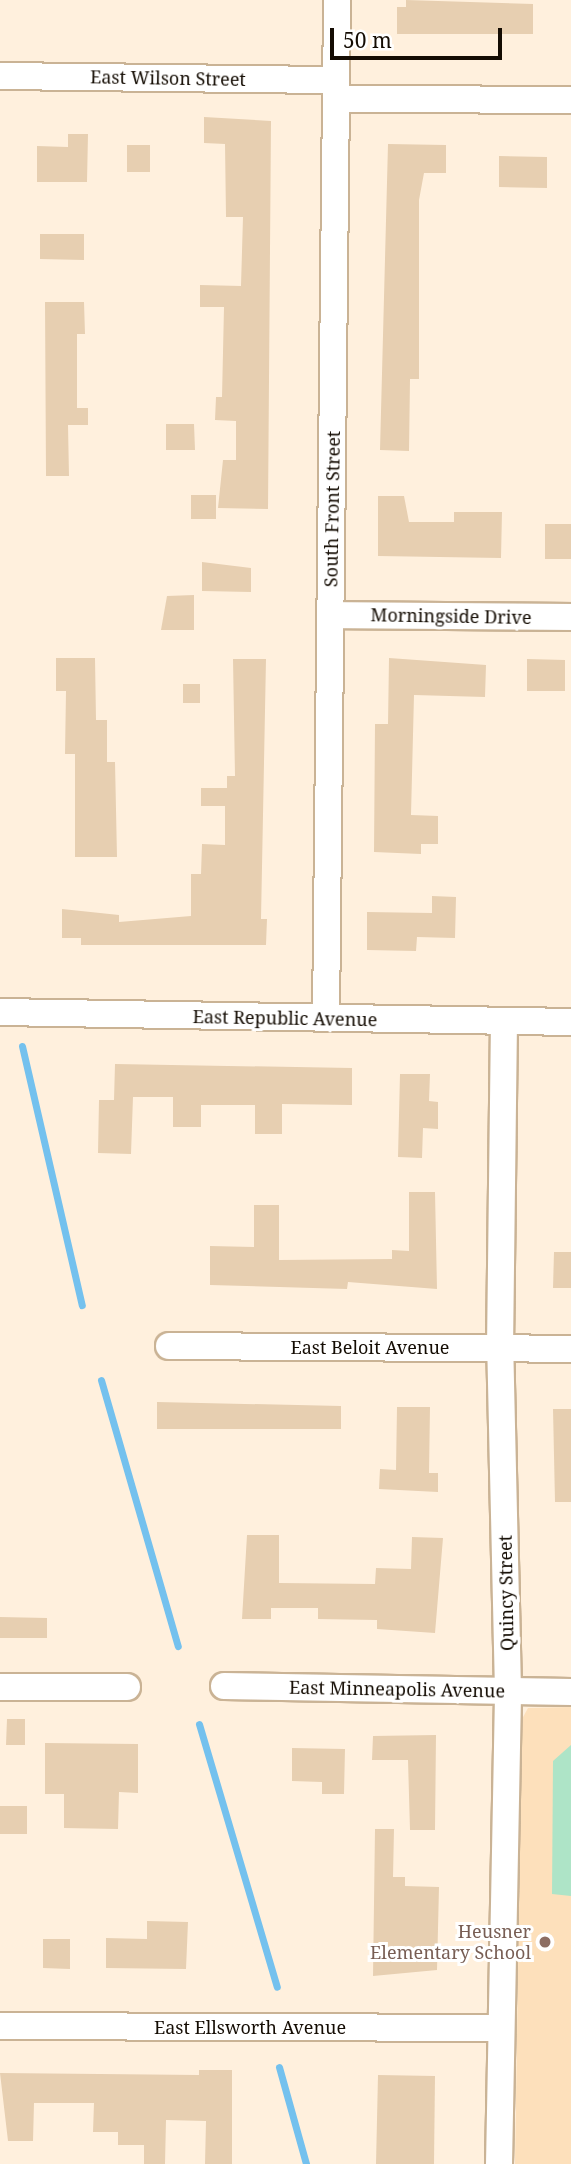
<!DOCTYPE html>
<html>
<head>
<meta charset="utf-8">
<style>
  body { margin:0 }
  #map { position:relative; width:571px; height:2164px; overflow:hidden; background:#fff0dd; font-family:"Noto Serif",serif }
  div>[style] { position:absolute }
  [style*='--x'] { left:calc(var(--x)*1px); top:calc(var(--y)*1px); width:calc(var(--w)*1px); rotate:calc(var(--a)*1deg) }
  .built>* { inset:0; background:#fde0bb }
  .green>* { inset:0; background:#aee4c7 }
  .stream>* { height:7px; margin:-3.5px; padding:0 3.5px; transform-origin:3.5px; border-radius:3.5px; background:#74c1ee }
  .building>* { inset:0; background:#e7cfb1 }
  .roads { filter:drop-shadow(2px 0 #cab395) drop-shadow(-2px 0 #cab395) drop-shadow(0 2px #cab395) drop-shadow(0 -2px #cab395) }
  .minor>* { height:26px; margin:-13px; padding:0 13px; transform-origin:13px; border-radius:13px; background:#fff }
  .dots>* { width:19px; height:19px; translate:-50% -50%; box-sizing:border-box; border:4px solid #fff; border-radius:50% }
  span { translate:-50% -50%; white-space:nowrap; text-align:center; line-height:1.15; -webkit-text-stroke:6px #fff; paint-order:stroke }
  .street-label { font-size:18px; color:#140c03 }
  .education-label { font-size:18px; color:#785e54 }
  .right { translate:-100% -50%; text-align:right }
  .scale { position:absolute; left:330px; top:28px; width:172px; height:32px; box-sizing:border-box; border:4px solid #140c03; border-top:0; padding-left:9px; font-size:21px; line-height:24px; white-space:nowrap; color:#140c03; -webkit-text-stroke:5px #fff; paint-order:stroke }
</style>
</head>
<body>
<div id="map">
  <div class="built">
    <div style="clip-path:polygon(571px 1707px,571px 2164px,515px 2164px,522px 1719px,528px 1708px)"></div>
  </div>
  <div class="green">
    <div style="clip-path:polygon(571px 1745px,571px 1896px,552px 1894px,553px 1761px)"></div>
  </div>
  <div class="stream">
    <div style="--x:22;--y:1046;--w:266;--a:77"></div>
    <div style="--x:101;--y:1380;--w:277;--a:73.9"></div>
    <div style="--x:199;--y:1724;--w:274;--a:73.5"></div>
    <div style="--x:279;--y:2067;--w:101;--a:74.4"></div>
  </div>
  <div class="building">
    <div style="clip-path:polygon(406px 0,533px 4px,533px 34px,397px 34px,397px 7px,406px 7px)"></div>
    <div style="clip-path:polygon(204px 117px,271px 121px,268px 509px,218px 508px,223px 460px,236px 460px,236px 421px,215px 420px,216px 397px,222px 397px,224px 307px,200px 307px,200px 285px,241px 286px,243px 217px,226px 217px,225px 144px,204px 143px)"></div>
    <div style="clip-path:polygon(68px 134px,88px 134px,87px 182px,37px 182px,37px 146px,68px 147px)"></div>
    <div style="clip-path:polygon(388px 144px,446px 145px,446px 173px,424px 173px,419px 200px,419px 379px,410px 379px,409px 451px,380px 450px)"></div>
    <div style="clip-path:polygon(127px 145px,150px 145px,150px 172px,127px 172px)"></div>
    <div style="clip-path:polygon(499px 156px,547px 157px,547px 188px,499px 187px)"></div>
    <div style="clip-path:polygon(40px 234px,84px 234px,84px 260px,40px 259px)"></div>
    <div style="clip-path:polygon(45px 302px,84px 302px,85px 334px,77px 334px,77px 408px,88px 408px,88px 425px,68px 425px,69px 476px,46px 476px)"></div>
    <div style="clip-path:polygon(166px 424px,194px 424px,195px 450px,166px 450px)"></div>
    <div style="clip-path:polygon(191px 495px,216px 495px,216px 519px,191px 519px)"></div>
    <div style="clip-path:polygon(378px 496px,404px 496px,409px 522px,454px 522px,454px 512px,502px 512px,501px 558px,378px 556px)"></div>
    <div style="clip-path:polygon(545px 524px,571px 524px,571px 559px,545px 559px)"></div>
    <div style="clip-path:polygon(202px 562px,251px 568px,251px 592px,202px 591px)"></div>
    <div style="clip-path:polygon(194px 595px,194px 630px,161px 630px,167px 596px)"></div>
    <div style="clip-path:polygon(56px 658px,95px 658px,96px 720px,107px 720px,107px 762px,115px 762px,117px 857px,75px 857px,75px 754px,65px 754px,66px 691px,56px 691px)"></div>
    <div style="clip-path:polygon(389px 658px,486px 665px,485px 697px,414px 695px,411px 815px,438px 816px,438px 844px,421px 844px,421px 854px,374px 852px,375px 724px,388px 724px)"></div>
    <div style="clip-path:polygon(233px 659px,266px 659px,261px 919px,267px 919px,266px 945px,81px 945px,81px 938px,62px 938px,62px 909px,119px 915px,119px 922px,191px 916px,191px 874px,201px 874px,202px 844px,225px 845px,225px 806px,201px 806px,201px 788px,227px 788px,227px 776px,235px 776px)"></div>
    <div style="clip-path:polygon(527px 659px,565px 660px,565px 691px,527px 691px)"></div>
    <div style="clip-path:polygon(183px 684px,200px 684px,200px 703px,183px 703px)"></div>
    <div style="clip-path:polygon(432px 896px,456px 897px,455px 938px,417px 937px,416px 951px,367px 950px,367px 912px,432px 913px)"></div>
    <div style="clip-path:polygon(115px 1064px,352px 1068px,352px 1105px,282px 1104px,282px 1134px,255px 1134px,255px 1105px,201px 1105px,201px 1127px,173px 1127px,173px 1097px,133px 1097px,131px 1154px,98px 1153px,99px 1100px,114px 1100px)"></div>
    <div style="clip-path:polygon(400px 1074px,430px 1074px,429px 1101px,438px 1102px,438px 1129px,423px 1128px,422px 1158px,398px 1157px)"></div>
    <div style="clip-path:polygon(409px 1192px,435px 1192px,437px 1289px,348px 1282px,347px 1289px,210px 1285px,210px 1246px,254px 1247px,254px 1205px,279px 1205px,279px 1260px,392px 1259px,392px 1250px,409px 1251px)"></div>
    <div style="clip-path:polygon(554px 1252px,571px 1252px,571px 1288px,553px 1288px)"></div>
    <div style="clip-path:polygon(157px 1402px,341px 1406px,341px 1429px,157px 1429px)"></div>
    <div style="clip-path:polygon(397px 1407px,430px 1407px,429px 1473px,438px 1473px,438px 1492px,379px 1489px,380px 1469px,396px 1470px)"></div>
    <div style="clip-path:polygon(553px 1409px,571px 1409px,571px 1502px,555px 1502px)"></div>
    <div style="clip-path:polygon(247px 1535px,279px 1535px,279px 1583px,375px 1584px,376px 1568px,411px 1569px,412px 1537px,443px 1538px,435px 1633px,377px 1629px,377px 1620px,318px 1619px,318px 1608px,271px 1608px,271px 1619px,242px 1619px)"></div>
    <div style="clip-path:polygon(0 1617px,47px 1618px,47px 1638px,0 1638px)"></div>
    <div style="clip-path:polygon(7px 1719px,25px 1719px,25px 1745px,6px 1745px)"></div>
    <div style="clip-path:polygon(436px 1735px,435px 1830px,410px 1830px,408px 1760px,372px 1760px,373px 1736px)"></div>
    <div style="clip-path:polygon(45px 1743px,138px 1744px,138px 1793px,119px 1792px,118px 1829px,64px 1828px,64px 1794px,45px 1794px)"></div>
    <div style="clip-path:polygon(292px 1748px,345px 1749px,344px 1794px,322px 1794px,322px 1782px,292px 1781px)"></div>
    <div style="clip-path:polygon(0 1806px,27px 1806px,27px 1834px,0 1834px)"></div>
    <div style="clip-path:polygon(375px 1829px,394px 1829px,393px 1877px,405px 1877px,405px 1886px,439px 1887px,437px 1970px,373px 1976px)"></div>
    <div style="clip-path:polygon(147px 1921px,188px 1922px,186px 1969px,106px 1968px,106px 1938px,147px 1939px)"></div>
    <div style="clip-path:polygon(43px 1939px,70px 1939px,70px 1969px,43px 1968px)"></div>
    <div style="clip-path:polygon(199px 2070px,232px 2070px,232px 2164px,205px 2164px,206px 2121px,166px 2120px,165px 2164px,144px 2164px,144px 2145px,118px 2145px,118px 2132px,93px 2132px,94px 2103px,34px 2103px,33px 2141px,8px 2141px,0 2073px,199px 2075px)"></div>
    <div style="clip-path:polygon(378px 2075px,435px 2076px,434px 2164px,376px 2164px)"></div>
  </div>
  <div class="roads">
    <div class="minor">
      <div style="--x:0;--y:76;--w:336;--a:0.7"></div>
      <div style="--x:336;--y:99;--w:235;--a:0.2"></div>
      <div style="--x:331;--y:615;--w:240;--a:0.5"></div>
      <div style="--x:0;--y:1012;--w:571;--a:1"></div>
      <div style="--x:326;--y:1018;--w:1018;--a:-89.38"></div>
      <div style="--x:169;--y:1346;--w:402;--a:0.4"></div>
      <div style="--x:224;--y:1686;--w:347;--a:1"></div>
      <div style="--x:0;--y:1687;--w:127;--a:0"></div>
      <div style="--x:0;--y:2026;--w:501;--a:0.23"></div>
      <div style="--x:499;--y:2164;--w:473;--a:-88.9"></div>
      <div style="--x:508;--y:1691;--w:343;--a:-91.3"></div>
      <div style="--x:500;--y:1348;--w:326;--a:-89.3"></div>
    </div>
  </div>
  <div class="dots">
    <div style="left:545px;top:1942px;background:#8d6e63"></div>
  </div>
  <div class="street-label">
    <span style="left:168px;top:78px;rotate:1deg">East Wilson Street</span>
    <span style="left:332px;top:509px;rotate:-89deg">South Front Street</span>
    <span style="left:451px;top:616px;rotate:1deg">Morningside Drive</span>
    <span style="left:285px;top:1018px;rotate:1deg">East Republic Avenue</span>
    <span style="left:370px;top:1347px">East Beloit Avenue</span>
    <span style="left:506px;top:1593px;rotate:-91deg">Quincy Street</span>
    <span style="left:397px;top:1689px;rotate:1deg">East Minneapolis Avenue</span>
    <span style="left:250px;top:2027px">East Ellsworth Avenue</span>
  </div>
  <div class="education-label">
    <span class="right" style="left:531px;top:1942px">Heusner<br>Elementary School</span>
  </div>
  <div class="scale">50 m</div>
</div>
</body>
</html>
